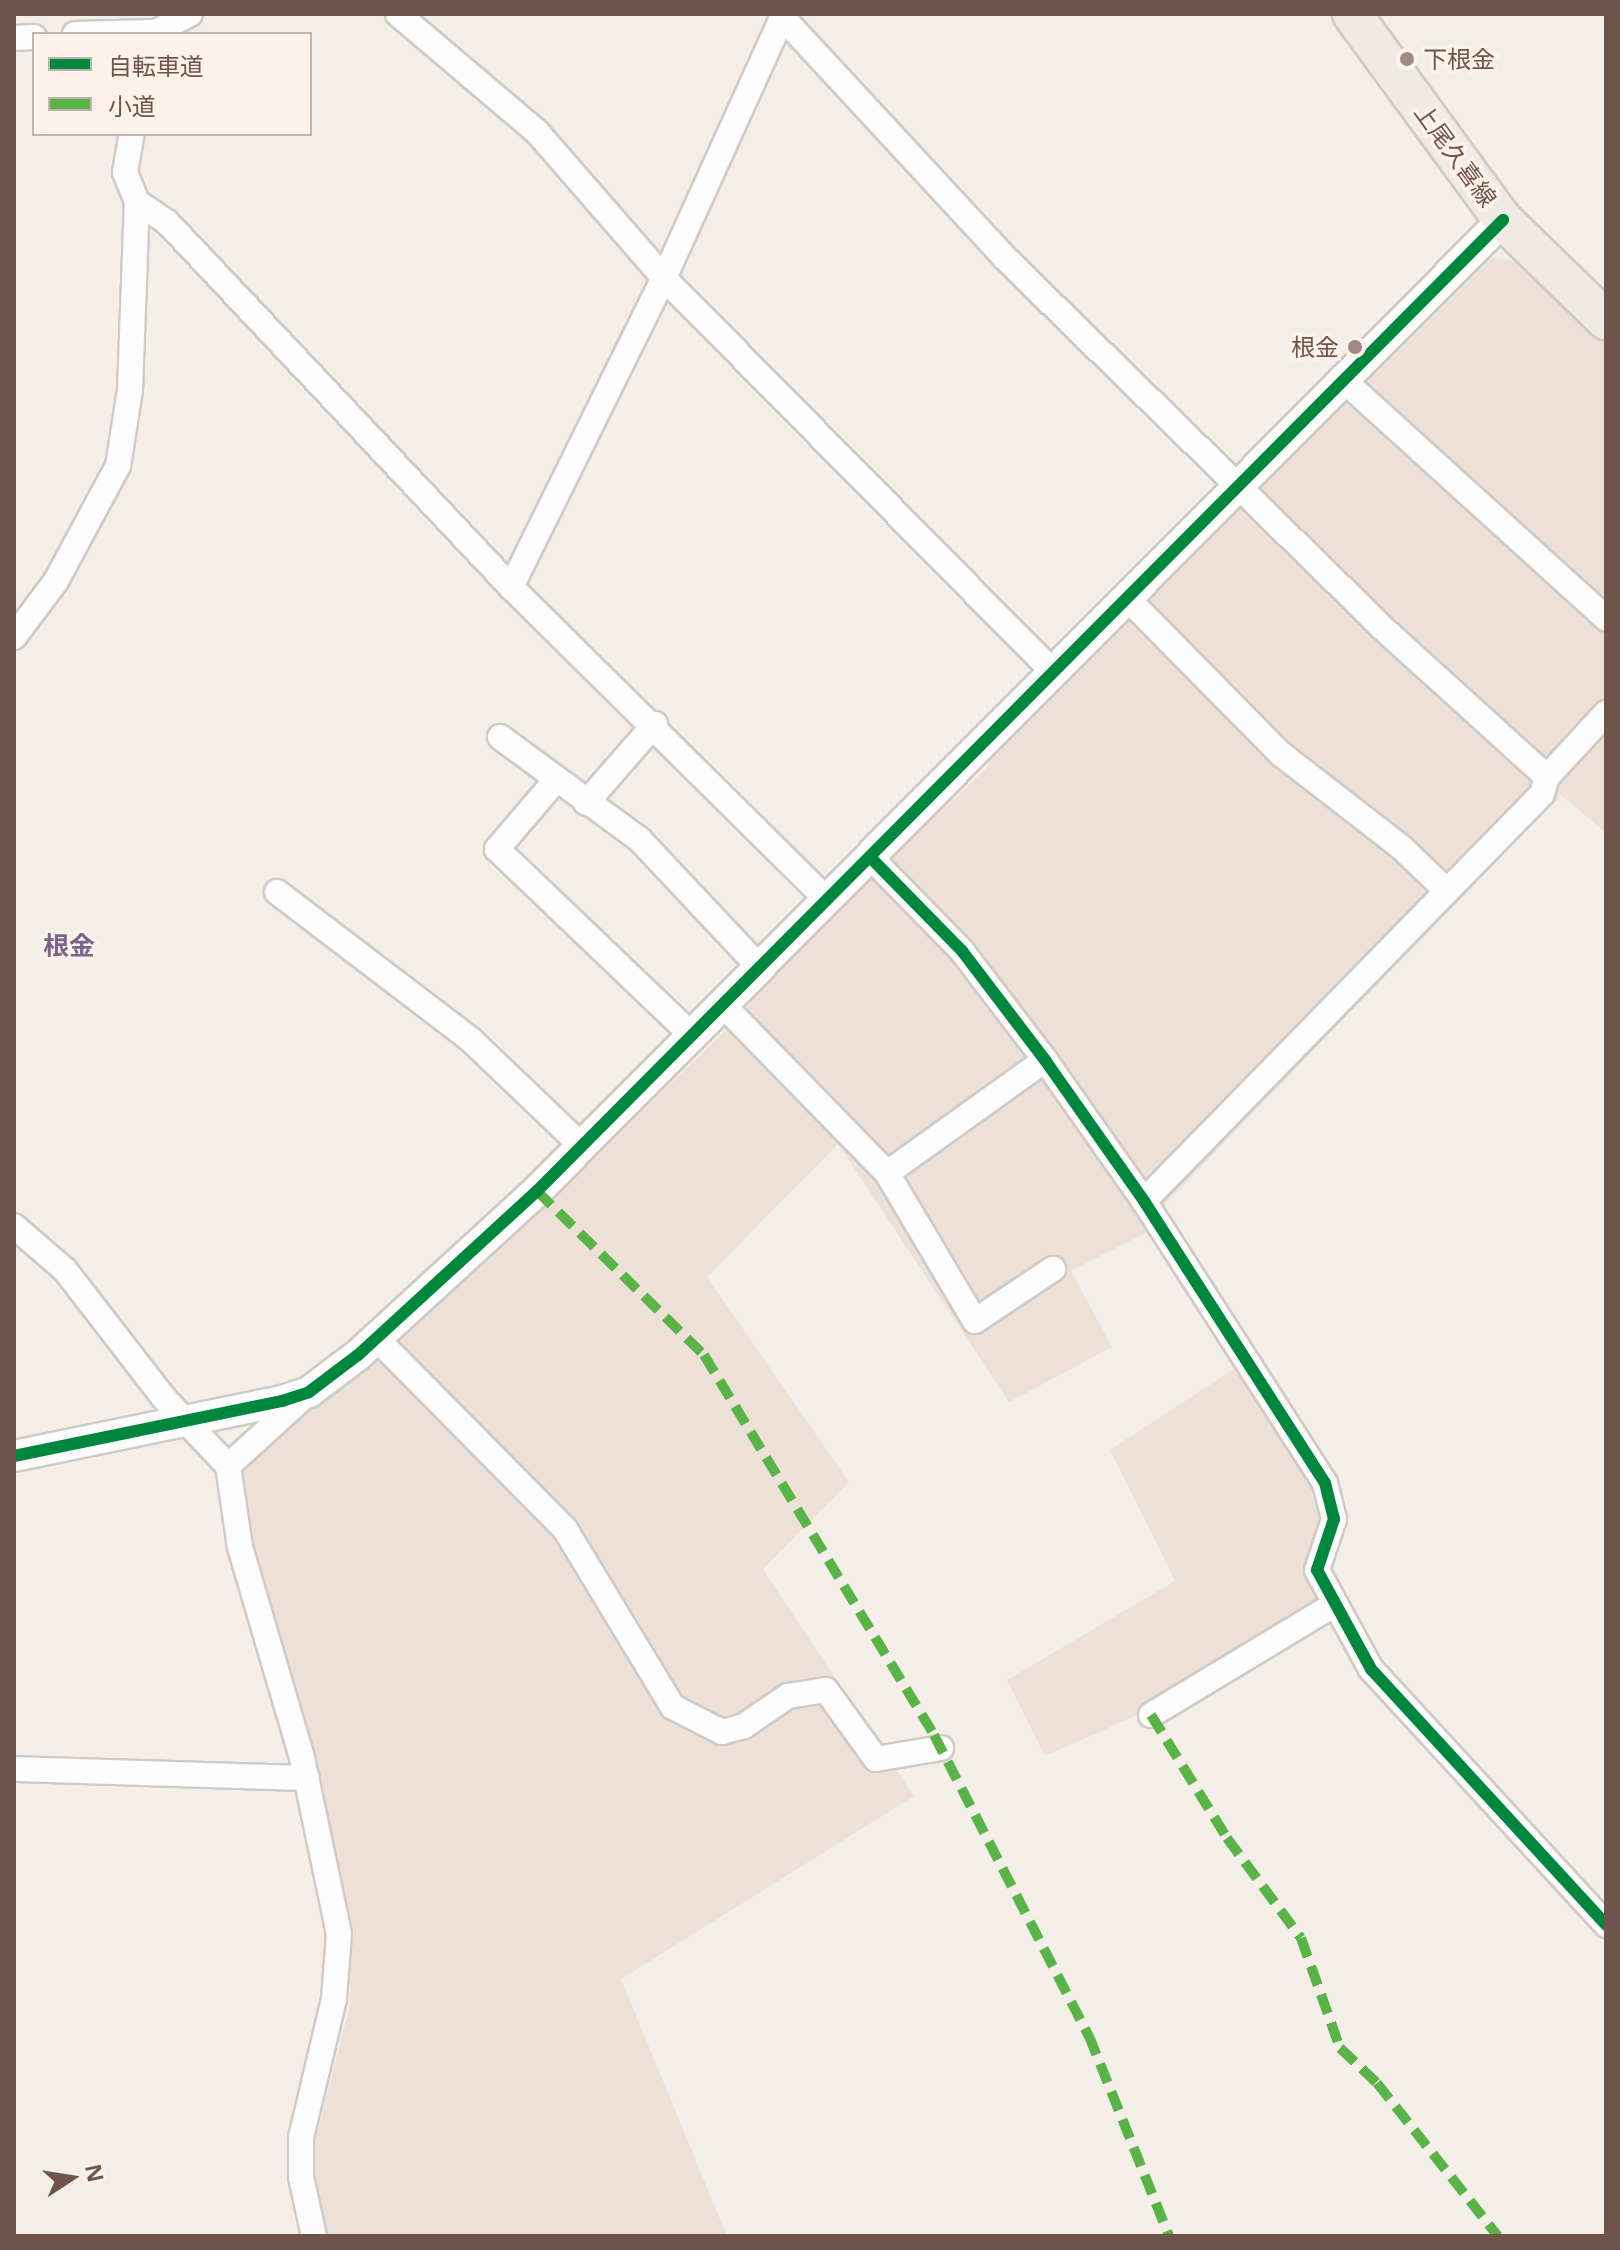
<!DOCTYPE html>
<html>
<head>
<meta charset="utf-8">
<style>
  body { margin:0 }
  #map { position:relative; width:1620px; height:2250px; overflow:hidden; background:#f4eee9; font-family:"Noto Sans","Noto Sans JP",sans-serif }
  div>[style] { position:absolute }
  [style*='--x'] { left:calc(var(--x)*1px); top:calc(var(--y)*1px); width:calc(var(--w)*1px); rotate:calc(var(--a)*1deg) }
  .residential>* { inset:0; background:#ede0d7 }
  .roads { filter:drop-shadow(2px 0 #d1cac4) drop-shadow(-2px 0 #d1cac4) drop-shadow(0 2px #d1cac4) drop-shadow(0 -2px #d1cac4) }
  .minor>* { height:24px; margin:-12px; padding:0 12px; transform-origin:12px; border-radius:12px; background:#fdfcfc }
  .tertiary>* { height:30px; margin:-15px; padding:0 15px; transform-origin:15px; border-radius:15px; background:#fdfcfc }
  .primary>* { height:38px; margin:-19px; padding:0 19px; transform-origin:19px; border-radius:19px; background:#f0eae5 }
  .quiet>* { height:10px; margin-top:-5px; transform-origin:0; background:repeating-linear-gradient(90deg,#59b447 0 20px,transparent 0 30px) }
  .cycleway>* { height:12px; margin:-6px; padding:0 6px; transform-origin:6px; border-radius:6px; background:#00873e }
  .dots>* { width:22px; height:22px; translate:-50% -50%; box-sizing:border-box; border:4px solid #fdf2ea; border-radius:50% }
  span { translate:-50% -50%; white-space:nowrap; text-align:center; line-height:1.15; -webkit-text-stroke:7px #fdf2ea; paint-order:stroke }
  .poi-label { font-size:24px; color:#6f544c }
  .left { translate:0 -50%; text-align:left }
  .right { translate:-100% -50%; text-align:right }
  .street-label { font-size:24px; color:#6f544c }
  .neighbourhood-label { font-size:26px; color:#79658c; font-weight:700 }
  .frame { position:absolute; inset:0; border:16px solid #6f544c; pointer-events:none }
  .legend { position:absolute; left:32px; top:32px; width:280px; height:104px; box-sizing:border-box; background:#fdf2ea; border:2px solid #c4b3ab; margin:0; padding:10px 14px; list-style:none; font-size:24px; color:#6f544c }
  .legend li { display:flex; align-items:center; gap:16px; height:40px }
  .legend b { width:40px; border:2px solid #c4b3ab }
  .north { position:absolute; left:32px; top:2138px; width:80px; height:80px; -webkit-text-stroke:6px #fdf2ea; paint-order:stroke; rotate:78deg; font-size:22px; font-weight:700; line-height:32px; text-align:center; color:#6f544c }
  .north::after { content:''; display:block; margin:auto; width:28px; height:36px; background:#6f544c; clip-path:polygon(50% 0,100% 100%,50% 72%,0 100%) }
</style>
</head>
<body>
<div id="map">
  <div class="residential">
    <div style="clip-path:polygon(1484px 257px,1508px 259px,1542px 275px,1606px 335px,1606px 833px,1561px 795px,1160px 1209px,888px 861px,987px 768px,997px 741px)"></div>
    <div style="clip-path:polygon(874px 870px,976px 979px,1082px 1121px,1149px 1231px,1071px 1271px,1112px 1347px,1009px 1402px,838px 1144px,707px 1277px,849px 1482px,763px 1569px,914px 1796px,621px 1979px,727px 2236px,323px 2236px,311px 2178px,314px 2146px,350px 2005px,351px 1961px,336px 1866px,234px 1480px,601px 1137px,646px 1107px,746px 1011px,760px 984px)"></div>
    <div style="clip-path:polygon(1240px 1365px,1325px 1492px,1317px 1568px,1330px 1603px,1133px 1717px,1045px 1756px,1007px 1680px,1175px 1581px,1110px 1450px)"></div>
  </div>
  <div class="roads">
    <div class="minor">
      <div style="--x:398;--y:14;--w:182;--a:40.3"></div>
      <div style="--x:537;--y:132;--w:194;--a:49"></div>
      <div style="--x:664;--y:278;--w:552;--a:45.37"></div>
      <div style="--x:783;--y:18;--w:328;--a:47.2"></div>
      <div style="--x:1006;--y:259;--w:535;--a:44.39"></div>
      <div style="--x:1388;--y:633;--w:215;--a:42.2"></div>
      <div style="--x:75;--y:34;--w:77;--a:-1.5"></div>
      <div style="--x:152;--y:34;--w:43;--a:-27.8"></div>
      <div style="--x:14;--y:38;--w:20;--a:-3"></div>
      <div style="--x:137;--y:202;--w:36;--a:34"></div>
      <div style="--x:167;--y:222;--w:502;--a:46.7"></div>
      <div style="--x:511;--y:587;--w:446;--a:44.7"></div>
      <div style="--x:1341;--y:378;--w:358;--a:42.2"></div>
      <div style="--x:511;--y:587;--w:345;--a:-63.7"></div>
      <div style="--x:664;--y:278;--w:290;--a:-65.6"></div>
      <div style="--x:1125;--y:596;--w:222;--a:45.4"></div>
      <div style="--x:1281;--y:754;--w:153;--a:37.8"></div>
      <div style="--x:1402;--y:848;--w:62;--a:43.7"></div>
      <div style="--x:14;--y:637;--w:70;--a:-53.1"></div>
      <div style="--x:56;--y:581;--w:131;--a:-61.7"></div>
      <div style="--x:118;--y:466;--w:77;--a:-81"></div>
      <div style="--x:130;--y:390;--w:188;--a:-87.9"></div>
      <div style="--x:137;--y:202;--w:32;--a:-112"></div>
      <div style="--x:125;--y:172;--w:39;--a:-80"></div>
      <div style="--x:500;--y:737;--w:174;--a:36.3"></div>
      <div style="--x:640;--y:840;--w:175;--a:46.8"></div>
      <div style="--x:556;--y:780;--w:91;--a:130.5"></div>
      <div style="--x:497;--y:849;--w:271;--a:43.7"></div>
      <div style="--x:586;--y:803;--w:105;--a:-48.9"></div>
      <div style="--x:871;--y:858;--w:130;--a:45.6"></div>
      <div style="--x:962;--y:951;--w:137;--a:52.7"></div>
      <div style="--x:1045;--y:1060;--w:172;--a:54.9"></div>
      <div style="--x:1144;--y:1201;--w:335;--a:57.3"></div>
      <div style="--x:1325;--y:1483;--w:37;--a:76"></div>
      <div style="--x:1334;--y:1519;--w:54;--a:108.4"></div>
      <div style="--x:1317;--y:1570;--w:113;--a:61.4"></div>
      <div style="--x:1371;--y:1669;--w:348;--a:47.4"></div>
      <div style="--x:277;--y:892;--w:244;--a:37.3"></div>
      <div style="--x:471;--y:1040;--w:153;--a:43.7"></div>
      <div style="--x:723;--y:1005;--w:235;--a:45.7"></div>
      <div style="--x:1045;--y:1060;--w:194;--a:144.4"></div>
      <div style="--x:887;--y:1173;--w:172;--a:59.3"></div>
      <div style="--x:975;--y:1321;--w:94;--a:-33.7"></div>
      <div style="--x:1144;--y:1201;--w:569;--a:-45.64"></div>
      <div style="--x:1542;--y:794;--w:18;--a:-74"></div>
      <div style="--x:1547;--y:777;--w:87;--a:-47.3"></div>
      <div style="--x:14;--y:1226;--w:67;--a:40.8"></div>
      <div style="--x:65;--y:1270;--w:160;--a:52.3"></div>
      <div style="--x:163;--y:1397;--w:95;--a:46.7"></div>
      <div style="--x:228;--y:1466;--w:82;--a:81.6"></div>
      <div style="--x:240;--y:1547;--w:220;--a:73.6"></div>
      <div style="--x:302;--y:1758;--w:179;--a:78.1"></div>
      <div style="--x:339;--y:1933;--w:66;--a:94.3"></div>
      <div style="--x:334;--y:1999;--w:142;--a:103.4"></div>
      <div style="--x:301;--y:2137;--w:40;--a:90"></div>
      <div style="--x:301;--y:2177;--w:60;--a:77.6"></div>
      <div style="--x:376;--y:1338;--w:269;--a:45.3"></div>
      <div style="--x:565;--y:1529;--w:208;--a:58.8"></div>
      <div style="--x:673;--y:1707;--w:55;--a:27"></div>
      <div style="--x:722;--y:1732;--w:23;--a:-15"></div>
      <div style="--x:744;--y:1726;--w:53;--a:-34.3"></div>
      <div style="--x:788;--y:1696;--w:38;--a:-9"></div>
      <div style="--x:826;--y:1690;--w:85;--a:54.1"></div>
      <div style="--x:876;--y:1759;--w:66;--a:-9.6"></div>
      <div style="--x:228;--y:1466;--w:110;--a:-42.4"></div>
      <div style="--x:1151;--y:1715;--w:215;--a:-31.1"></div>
      <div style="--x:14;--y:1769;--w:293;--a:1.8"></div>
    </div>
    <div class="tertiary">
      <div style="--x:14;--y:1456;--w:274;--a:-11.6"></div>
      <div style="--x:282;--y:1401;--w:28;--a:-18"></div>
      <div style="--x:309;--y:1392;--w:61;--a:-37.1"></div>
      <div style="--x:358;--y:1355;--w:243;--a:-42.5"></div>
      <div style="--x:537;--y:1191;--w:1370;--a:-45.15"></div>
    </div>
    <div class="primary">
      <div style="--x:1352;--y:14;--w:255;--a:53.8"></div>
      <div style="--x:1503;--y:220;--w:144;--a:44.2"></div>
    </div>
  </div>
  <div class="quiet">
    <div style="--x:537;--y:1191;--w:234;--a:44.5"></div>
    <div style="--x:704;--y:1355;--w:444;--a:58.8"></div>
    <div style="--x:934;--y:1735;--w:339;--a:62.8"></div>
    <div style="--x:1089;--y:2036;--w:215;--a:68.2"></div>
    <div style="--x:1151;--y:1715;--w:145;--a:58.3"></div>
    <div style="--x:1227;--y:1838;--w:124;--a:53.5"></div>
    <div style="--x:1301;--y:1938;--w:117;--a:70.5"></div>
    <div style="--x:1340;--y:2048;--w:51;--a:43.4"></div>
    <div style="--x:1377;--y:2083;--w:195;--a:51.7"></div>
  </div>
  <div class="cycleway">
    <div style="--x:871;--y:858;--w:130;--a:45.6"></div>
    <div style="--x:962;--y:951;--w:137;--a:52.7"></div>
    <div style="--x:1045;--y:1060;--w:172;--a:54.9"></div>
    <div style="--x:1144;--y:1201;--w:335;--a:57.3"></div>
    <div style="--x:1325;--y:1483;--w:37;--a:76"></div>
    <div style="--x:1334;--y:1519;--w:54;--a:108.4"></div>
    <div style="--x:1317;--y:1570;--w:113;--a:61.4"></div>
    <div style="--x:1371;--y:1669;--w:348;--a:47.4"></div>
    <div style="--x:14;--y:1456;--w:274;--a:-11.6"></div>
    <div style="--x:282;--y:1401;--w:28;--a:-18"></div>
    <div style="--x:309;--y:1392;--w:61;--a:-37.1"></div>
    <div style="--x:358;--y:1355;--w:243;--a:-42.5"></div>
    <div style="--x:537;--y:1191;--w:1370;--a:-45.15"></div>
  </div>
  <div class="dots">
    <div style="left:1407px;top:59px;background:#9e8a83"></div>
    <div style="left:1355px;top:347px;background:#9e8a83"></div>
  </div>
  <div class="poi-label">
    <span class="left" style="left:1423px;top:59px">下根金</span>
    <span class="right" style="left:1339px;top:347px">根金</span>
  </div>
  <div class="street-label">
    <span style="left:1456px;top:155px;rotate:54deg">上尾久喜線</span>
  </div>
  <div class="neighbourhood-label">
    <span style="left:69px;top:946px">根金</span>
  </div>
  <div class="frame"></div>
  <ul class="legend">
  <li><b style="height:10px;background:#00873e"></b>自転車道</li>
  <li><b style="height:10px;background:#59b447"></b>小道</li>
  </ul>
  <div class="north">N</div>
</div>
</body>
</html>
